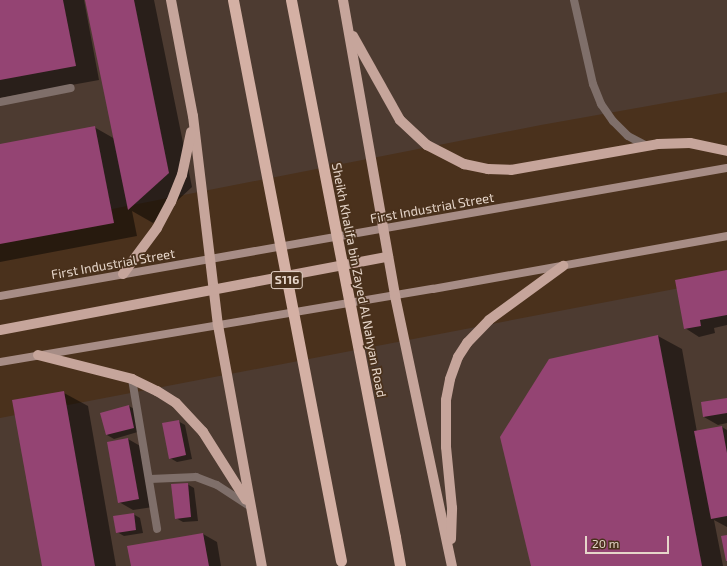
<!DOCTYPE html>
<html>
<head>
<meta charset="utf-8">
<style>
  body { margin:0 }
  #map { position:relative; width:727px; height:566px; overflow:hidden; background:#4a311c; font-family:"Exo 2",sans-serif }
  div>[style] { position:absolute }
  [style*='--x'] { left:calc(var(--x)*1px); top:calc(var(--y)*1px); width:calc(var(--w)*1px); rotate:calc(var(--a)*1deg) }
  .industrial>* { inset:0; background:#4d3b31 }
  .shadow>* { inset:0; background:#0007 }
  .building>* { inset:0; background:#944473 }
  .service>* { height:8px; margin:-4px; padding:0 4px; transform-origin:4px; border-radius:4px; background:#7f6f6a }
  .secondary>* { height:8px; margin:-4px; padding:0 4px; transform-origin:4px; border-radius:4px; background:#a78d86 }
  .primary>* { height:10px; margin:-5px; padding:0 5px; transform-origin:5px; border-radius:5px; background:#c6a59b }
  .trunk>* { height:11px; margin:-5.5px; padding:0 5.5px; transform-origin:5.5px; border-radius:5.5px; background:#d4b0a4 }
  .trunk-bridge>* { height:11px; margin:-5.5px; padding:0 5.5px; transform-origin:5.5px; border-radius:5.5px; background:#d4b0a4 }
  span { translate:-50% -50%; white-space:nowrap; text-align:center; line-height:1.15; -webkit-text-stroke:3.5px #4a311c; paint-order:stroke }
  .shield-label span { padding:1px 3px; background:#4a311c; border:1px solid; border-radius:3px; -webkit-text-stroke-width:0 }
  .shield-label { font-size:12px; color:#e6d6ca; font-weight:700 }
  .street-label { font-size:13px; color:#e6d6ca }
  .scale { position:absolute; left:585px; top:536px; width:84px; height:18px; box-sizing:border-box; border:2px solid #e6d6ca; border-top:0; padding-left:5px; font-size:12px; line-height:14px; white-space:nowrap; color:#e6d6ca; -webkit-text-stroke:3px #4a311c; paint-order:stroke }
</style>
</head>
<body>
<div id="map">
  <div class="industrial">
    <div style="clip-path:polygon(0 0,727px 0,727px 92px,541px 125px,0 231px)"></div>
    <div style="clip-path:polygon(727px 279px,727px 566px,0 566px,0 418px)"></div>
  </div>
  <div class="shadow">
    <div style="clip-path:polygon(0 0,84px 0,99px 80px,0 98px)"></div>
    <div style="clip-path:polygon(86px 0,154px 0,192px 187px,153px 223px,132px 211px,137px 236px,0 262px,0 145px,94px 127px,115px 139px)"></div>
    <div style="clip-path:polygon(727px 271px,727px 325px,714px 328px,715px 333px,699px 337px,685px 328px)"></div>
    <div style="clip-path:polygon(658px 336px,682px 349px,697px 432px,722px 427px,727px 430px,727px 527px,714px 520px,723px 566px,532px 566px)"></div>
    <div style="clip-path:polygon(64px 393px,88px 406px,116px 566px,43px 566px)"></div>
    <div style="clip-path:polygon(727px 399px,727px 423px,718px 425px,704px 417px)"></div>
    <div style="clip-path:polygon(129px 406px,136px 410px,141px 431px,114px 439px,107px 435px)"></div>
    <div style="clip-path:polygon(178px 421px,185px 425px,192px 459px,177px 462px,170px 458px)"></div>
    <div style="clip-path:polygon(128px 439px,142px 447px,153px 507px,133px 510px,119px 502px)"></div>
    <div style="clip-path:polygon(187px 484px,194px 488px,198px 521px,183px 522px,176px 518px)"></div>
    <div style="clip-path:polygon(133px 514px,140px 518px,143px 533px,124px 536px,117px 532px)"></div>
    <div style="clip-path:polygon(203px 534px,217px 542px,221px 566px,132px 566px)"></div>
  </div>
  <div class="building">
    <div style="clip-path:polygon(0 0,63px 0,76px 66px,0 80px)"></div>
    <div style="clip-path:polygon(85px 0,134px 0,169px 173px,128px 210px)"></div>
    <div style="clip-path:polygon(95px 126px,114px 223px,0 244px,0 144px)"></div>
    <div style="clip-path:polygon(727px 270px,727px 315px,700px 320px,701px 326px,684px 329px,675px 280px)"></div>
    <div style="clip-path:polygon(658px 335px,702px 566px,531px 566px,500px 437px,549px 359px)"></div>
    <div style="clip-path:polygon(64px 391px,95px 566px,42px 566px,12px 400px)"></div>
    <div style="clip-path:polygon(727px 398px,727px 413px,703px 417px,701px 402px)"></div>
    <div style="clip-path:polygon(129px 405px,134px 428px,106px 435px,100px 413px)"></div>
    <div style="clip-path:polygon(179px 420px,186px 455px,169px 459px,162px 423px)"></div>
    <div style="clip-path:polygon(722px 426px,727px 453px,727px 516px,711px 519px,694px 431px)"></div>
    <div style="clip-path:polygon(128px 438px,139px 499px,118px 503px,107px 442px)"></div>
    <div style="clip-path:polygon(188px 483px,191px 517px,175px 519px,171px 484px)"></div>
    <div style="clip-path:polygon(134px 513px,136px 530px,116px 533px,113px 516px)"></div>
    <div style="clip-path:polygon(203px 533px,209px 566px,131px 566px,127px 546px)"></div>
    <div style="clip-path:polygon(727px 535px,727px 561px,726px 561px,721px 536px)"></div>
  </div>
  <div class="service">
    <div style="--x:574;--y:0;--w:86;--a:77.3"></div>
    <div style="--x:593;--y:84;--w:22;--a:68"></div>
    <div style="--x:601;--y:104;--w:21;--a:55"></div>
    <div style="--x:613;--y:121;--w:21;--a:45"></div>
    <div style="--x:628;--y:136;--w:21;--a:28"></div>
    <div style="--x:0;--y:102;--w:72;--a:-11.2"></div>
    <div style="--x:132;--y:379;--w:152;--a:80.5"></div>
    <div style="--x:150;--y:479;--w:46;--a:-2.5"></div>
    <div style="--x:196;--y:477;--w:22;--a:21"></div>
    <div style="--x:217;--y:485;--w:37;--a:33"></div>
  </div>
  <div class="secondary">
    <div style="--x:0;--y:296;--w:738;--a:-9.99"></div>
    <div style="--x:0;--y:362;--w:439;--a:-9.6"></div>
    <div style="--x:433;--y:289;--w:299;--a:-10.2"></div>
  </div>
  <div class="primary">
    <div style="--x:171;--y:0;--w:118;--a:79.3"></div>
    <div style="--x:193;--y:116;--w:210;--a:83.2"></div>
    <div style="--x:218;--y:325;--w:245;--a:79.7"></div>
    <div style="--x:343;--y:0;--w:301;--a:80"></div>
    <div style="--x:395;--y:296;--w:276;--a:78.1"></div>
    <div style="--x:353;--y:36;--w:96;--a:60.8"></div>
    <div style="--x:400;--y:120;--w:37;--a:43"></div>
    <div style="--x:427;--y:145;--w:42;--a:27.2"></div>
    <div style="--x:464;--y:164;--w:25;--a:12"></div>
    <div style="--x:488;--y:169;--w:23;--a:2"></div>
    <div style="--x:511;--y:170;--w:149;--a:-10"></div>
    <div style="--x:658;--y:144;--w:32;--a:-2"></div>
    <div style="--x:690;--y:143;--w:38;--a:12"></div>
    <div style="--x:123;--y:274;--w:57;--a:-53.5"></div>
    <div style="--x:157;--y:228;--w:30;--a:-62"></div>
    <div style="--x:171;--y:202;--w:29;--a:-68"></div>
    <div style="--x:182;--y:175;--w:44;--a:-78.2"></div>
    <div style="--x:0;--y:330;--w:395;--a:-10.7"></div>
    <div style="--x:38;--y:355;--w:97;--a:14.3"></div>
    <div style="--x:132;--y:379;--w:28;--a:26"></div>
    <div style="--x:157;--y:391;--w:22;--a:32"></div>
    <div style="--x:176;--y:403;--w:40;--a:47"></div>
    <div style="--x:203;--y:432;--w:80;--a:57.7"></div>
    <div style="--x:451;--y:539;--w:31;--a:-88"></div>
    <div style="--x:452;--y:508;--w:61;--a:-95.6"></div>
    <div style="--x:446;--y:447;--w:47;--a:-90"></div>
    <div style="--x:446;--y:400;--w:21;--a:-79"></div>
    <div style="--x:450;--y:379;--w:23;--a:-70"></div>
    <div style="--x:458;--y:357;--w:17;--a:-57"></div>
    <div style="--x:467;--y:343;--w:32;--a:-46"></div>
    <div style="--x:489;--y:320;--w:92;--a:-36.1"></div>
  </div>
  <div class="trunk">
    <div style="--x:395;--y:537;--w:29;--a:80"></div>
  </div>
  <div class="trunk-bridge">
    <div style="--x:233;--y:0;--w:571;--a:79.1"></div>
    <div style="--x:291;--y:0;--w:547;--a:79.04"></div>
  </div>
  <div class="shield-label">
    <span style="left:287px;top:280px">S116</span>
  </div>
  <div class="street-label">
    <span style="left:432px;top:208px;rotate:-10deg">First Industrial Street</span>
    <span style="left:113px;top:264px;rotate:-10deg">First Industrial Street</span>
    <span style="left:359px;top:280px;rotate:79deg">Sheikh Khalifa bin Zayed Al Nahyan Road</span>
  </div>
  <div class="scale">20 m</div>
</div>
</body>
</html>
